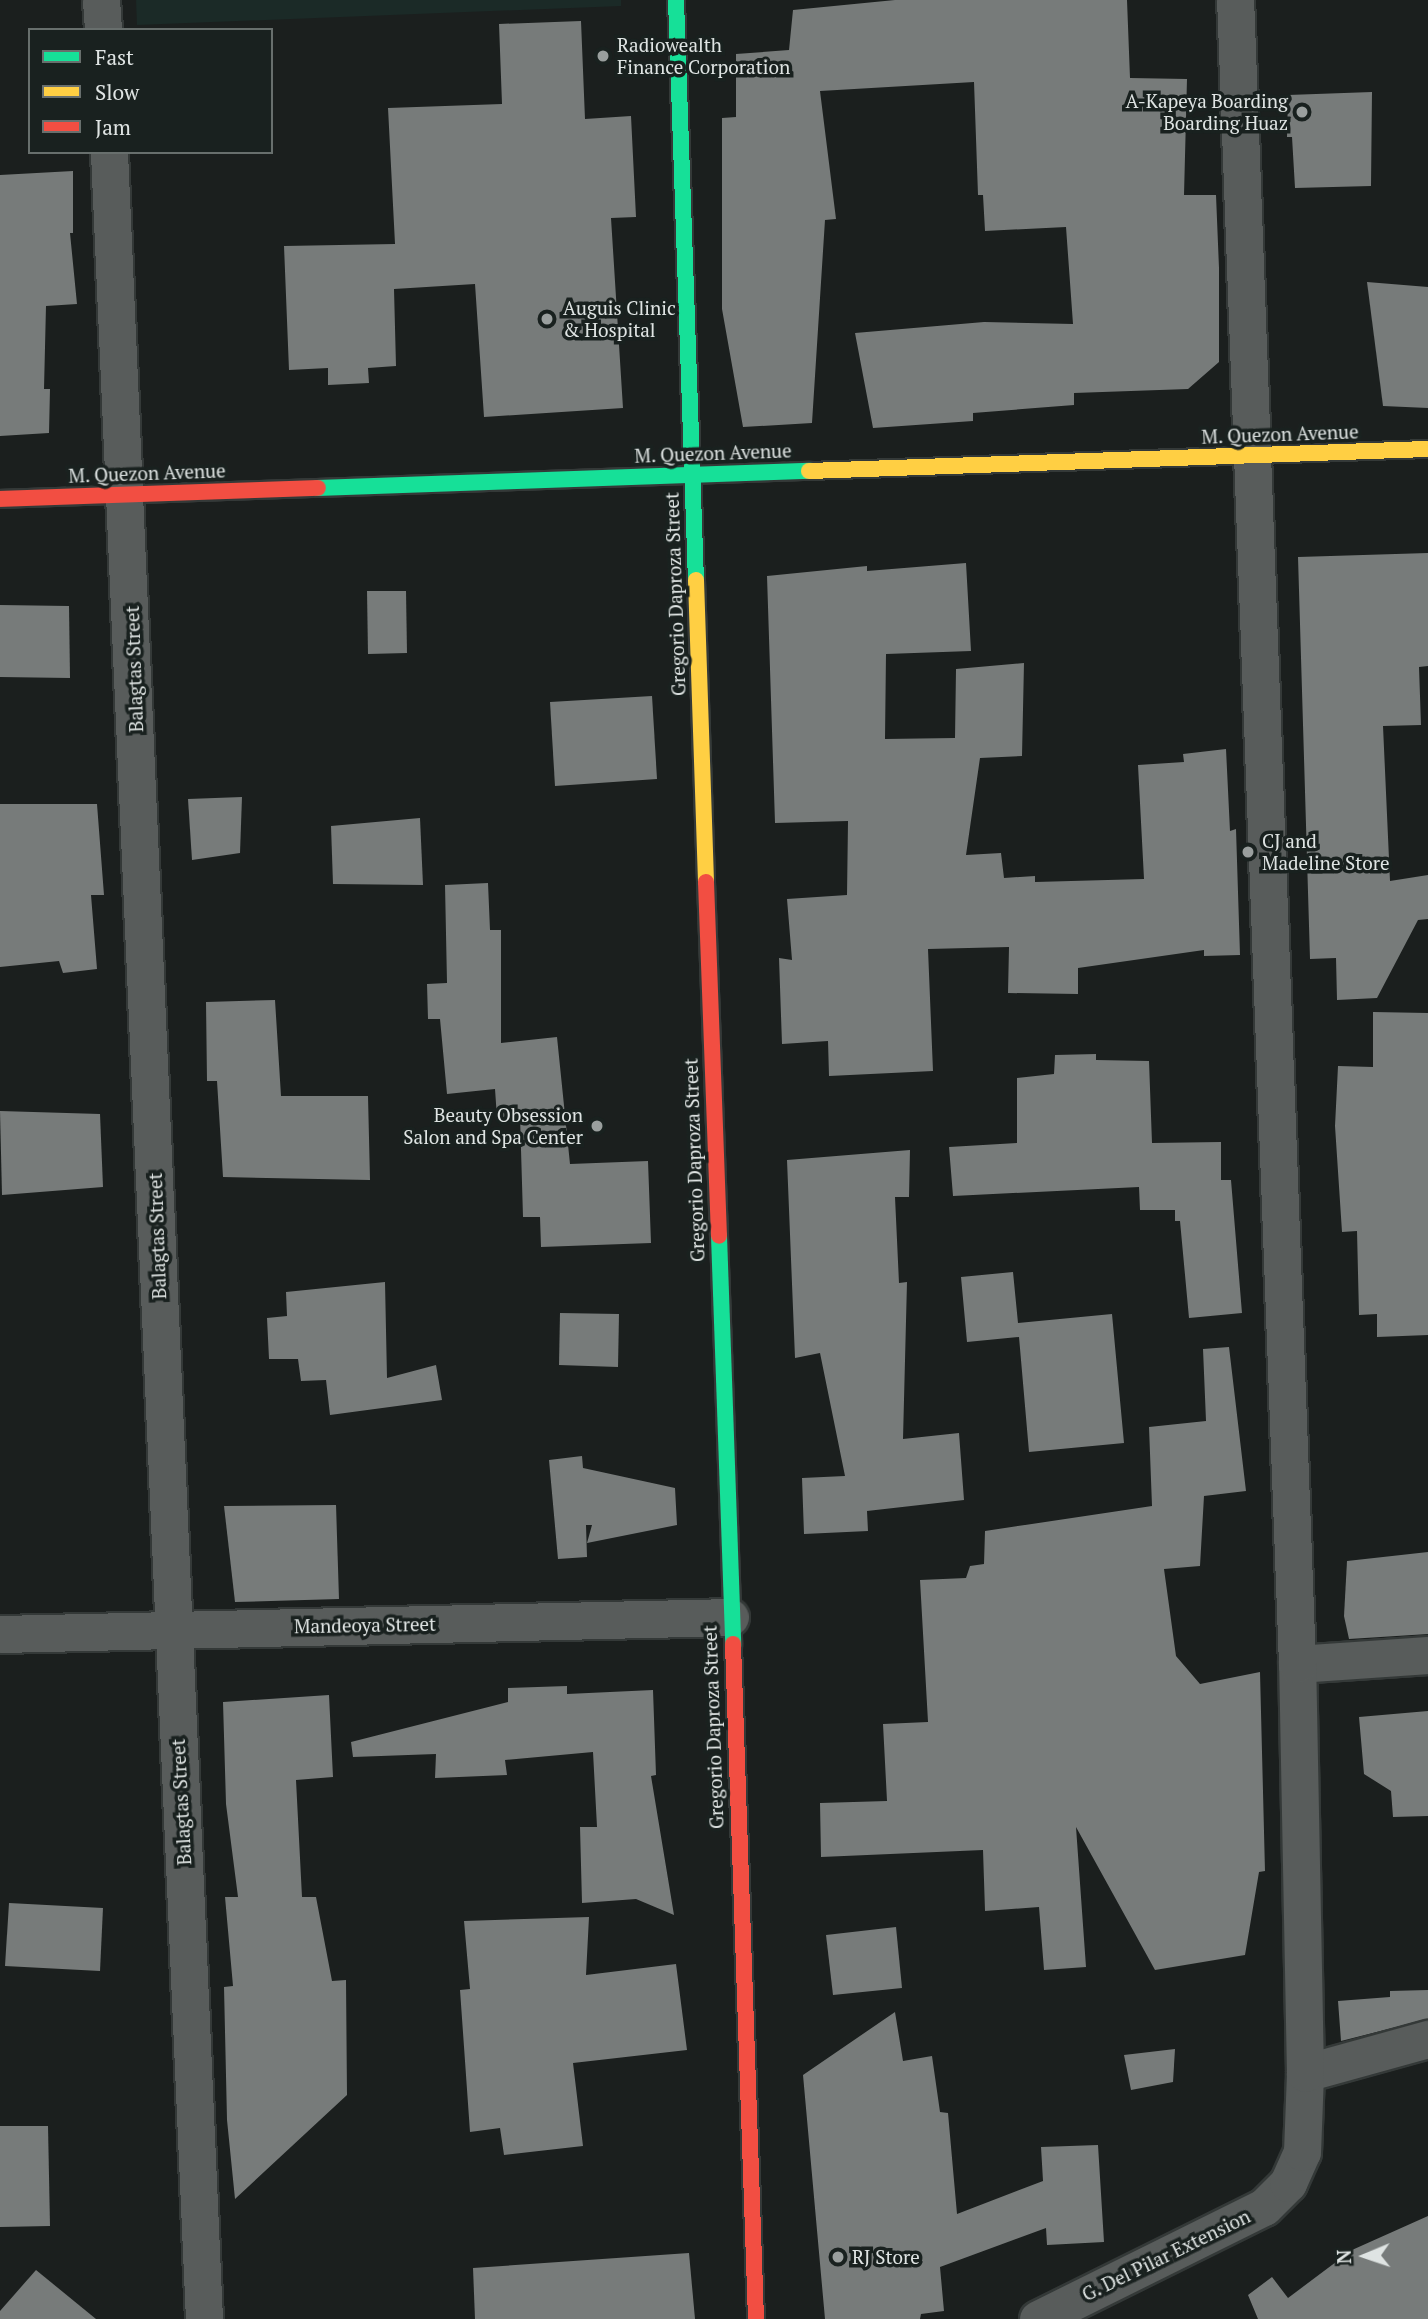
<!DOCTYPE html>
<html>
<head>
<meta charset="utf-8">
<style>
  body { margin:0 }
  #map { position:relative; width:1428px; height:2319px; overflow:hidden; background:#1b1f1e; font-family:"PT Serif",serif }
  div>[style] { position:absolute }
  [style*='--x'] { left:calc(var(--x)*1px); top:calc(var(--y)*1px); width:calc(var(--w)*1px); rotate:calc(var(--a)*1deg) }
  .built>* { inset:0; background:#1b2a27 }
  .building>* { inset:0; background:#777b7a }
  .roads { filter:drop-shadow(2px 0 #343938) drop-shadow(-2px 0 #343938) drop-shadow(0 2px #343938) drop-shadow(0 -2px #343938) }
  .street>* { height:37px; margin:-18.5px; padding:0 18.5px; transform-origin:18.5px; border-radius:18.5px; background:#585c5b }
  .fast>* { height:16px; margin:-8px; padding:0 8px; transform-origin:8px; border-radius:8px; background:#16e098 }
  .slow>* { height:16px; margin:-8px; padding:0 8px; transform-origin:8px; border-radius:8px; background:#ffcf43 }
  .jam>* { height:16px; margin:-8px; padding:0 8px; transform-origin:8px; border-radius:8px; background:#f24e42 }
  .dots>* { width:19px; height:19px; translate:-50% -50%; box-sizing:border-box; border:4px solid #19211f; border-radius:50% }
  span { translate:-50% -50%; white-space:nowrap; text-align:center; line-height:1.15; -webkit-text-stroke:7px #19211f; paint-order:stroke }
  .poi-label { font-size:19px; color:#dfe4e3 }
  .left { translate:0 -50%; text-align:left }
  .right { translate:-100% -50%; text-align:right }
  .street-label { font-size:19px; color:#dfe4e3 }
  .legend { position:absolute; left:28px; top:28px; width:245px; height:126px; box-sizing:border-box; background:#19211f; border:2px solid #686f6d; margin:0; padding:9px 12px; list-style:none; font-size:21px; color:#dfe4e3 }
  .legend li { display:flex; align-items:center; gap:14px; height:35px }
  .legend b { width:35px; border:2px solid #686f6d }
  .north { position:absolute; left:1330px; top:2221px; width:70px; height:70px; -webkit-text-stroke:5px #19211f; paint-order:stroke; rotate:268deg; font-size:19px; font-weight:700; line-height:28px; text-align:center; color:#dfe4e3 }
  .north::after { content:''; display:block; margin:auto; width:24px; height:32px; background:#dfe4e3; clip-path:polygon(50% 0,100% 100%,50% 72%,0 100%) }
</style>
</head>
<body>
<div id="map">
  <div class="built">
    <div style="clip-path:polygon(136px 0,621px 0,621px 6px,137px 25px)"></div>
  </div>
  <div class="building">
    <div style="clip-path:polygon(895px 0,1127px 0,1130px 78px,1187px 79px,1184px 195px,1216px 195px,1219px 268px,1219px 362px,1188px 389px,1074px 393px,1074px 405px,973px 413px,973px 421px,873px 428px,855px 333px,984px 322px,1073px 324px,1066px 227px,985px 231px,983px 195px,978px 195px,974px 82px,820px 91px,836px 219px,825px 220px,812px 423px,743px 427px,722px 309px,722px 118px,736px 117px,736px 54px,789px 50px,793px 10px)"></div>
    <div style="clip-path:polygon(581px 21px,585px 119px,631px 116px,636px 217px,611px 218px,623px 408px,484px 417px,475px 284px,394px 289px,396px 366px,368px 368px,369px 383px,328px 385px,328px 368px,289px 370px,284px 246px,395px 244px,388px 108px,502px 104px,499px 24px)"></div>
    <div style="clip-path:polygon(1372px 92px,1371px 186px,1295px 188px,1292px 137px,1287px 137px,1288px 95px)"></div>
    <div style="clip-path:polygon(73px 171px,73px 233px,70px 233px,77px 304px,46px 306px,44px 389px,50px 389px,49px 433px,0 436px,0 175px)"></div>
    <div style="clip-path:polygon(1367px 282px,1428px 287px,1428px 408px,1383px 406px)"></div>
    <div style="clip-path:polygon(1428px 553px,1428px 666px,1419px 667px,1421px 725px,1383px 726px,1390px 881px,1428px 875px,1428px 919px,1418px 920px,1377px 998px,1337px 1000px,1336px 958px,1310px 959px,1298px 557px)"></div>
    <div style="clip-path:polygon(966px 563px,971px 651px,886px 654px,885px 739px,955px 738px,956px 669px,1024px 663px,1022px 756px,980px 758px,966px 855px,1001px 853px,1004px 878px,1035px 876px,1035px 882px,1144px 879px,1138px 765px,1184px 762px,1183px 754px,1226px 749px,1230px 831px,1236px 829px,1240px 955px,1204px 956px,1204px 950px,1078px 968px,1078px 994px,1008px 993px,1009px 947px,928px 949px,933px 1071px,829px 1076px,828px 1041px,782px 1044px,779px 958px,792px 960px,787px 899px,847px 895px,848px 821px,775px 823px,767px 576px,867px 566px,867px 571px)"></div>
    <div style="clip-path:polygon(367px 591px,406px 591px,407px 653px,368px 654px)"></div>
    <div style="clip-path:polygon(0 605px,69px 606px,70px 678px,0 677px)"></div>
    <div style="clip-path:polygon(652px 696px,657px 779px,555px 786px,550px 702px)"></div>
    <div style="clip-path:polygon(242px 797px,240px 853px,192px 860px,188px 799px)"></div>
    <div style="clip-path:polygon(0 804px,97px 804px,104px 895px,91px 895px,97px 969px,63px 973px,59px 961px,0 967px)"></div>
    <div style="clip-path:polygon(420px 818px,423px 885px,333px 884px,331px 826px)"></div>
    <div style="clip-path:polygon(488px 883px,490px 930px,501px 930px,501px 1043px,557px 1037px,570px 1164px,648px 1161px,651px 1243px,541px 1247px,540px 1217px,523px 1217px,520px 1116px,497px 1118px,495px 1089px,447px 1094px,440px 1019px,428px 1019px,427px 984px,447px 983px,445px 885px)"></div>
    <div style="clip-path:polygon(275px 1000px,281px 1096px,368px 1096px,370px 1180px,223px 1177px,217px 1081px,207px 1081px,206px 1002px)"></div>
    <div style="clip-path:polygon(1373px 1012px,1428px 1013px,1428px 1335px,1377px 1337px,1377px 1314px,1359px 1315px,1357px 1231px,1342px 1232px,1335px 1126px,1338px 1066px,1373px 1067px)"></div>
    <div style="clip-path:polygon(1096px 1054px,1096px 1060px,1149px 1061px,1152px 1143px,1221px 1142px,1221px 1180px,1231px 1180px,1242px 1313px,1189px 1318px,1180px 1221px,1175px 1221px,1175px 1210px,1140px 1210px,1139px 1187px,953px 1196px,949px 1147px,1017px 1143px,1017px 1078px,1054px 1074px,1055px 1055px)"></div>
    <div style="clip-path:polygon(0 1111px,100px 1114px,103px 1187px,2px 1195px)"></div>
    <div style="clip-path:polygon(910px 1150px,909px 1197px,895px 1197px,899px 1283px,907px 1282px,903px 1439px,959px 1433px,964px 1500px,867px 1511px,868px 1531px,804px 1534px,802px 1478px,845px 1476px,820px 1353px,795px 1358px,787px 1160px)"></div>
    <div style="clip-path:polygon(1013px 1272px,1018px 1323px,1112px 1314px,1124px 1443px,1029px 1452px,1019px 1337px,967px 1342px,961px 1277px)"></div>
    <div style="clip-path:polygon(385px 1282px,387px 1378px,436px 1365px,442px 1400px,330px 1415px,326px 1380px,301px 1381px,298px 1359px,269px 1359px,267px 1318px,287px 1316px,286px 1292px)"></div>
    <div style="clip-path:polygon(560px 1313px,619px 1314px,618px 1367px,559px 1365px)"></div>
    <div style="clip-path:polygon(1229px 1347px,1246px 1491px,1204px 1496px,1200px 1566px,1164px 1569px,1176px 1656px,1200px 1684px,1260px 1672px,1265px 1871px,1259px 1872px,1245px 1955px,1155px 1970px,1076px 1827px,1086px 1967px,1044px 1970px,1039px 1907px,985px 1911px,983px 1850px,821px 1857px,820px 1803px,887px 1801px,883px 1724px,928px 1722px,920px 1580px,966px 1578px,970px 1566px,984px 1564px,985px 1531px,1152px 1506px,1149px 1427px,1206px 1421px,1203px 1349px)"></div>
    <div style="clip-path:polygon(582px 1456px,583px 1468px,675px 1488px,677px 1525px,587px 1543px,592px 1525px,586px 1525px,587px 1557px,558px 1559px,549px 1460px)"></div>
    <div style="clip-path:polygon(336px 1505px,339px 1599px,235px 1602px,224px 1506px)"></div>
    <div style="clip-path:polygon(1428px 1552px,1428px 1634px,1349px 1639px,1344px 1616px,1347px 1561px)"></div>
    <div style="clip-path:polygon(567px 1686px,567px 1694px,653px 1690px,656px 1775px,651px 1776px,674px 1915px,636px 1899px,582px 1903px,580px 1827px,597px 1827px,593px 1752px,505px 1760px,507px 1775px,435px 1778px,436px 1754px,353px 1757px,351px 1742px,508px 1702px,508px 1688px)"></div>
    <div style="clip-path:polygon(329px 1695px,333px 1777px,296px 1780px,302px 1897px,316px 1897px,332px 1981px,346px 1980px,347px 2095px,235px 2199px,227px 2120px,224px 1987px,233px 1986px,225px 1897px,238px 1897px,226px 1804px,223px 1702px)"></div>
    <div style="clip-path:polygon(1428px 1711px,1428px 1816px,1393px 1817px,1391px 1791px,1364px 1774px,1359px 1717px)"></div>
    <div style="clip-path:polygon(9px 1903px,103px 1908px,100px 1971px,5px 1966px)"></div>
    <div style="clip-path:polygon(589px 1917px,586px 1975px,676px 1964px,687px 2050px,573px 2063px,583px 2146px,504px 2155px,500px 2128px,470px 2132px,460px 1990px,470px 1989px,464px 1921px)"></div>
    <div style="clip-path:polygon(896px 1927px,902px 1988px,833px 1995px,826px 1935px)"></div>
    <div style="clip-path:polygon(1428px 1990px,1428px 2019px,1341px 2041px,1338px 2001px,1390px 1997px,1390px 1991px)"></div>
    <div style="clip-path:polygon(895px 2012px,903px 2061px,932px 2056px,940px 2112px,948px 2113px,957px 2214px,1043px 2181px,1041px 2147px,1098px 2145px,1104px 2242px,1047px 2245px,1046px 2228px,940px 2267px,944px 2311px,921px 2314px,920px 2319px,825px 2319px,803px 2075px)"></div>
    <div style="clip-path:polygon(1175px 2049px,1173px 2082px,1131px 2090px,1124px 2055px)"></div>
    <div style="clip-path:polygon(0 2126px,48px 2126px,50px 2226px,0 2227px)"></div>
    <div style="clip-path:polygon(1428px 2216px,1428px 2319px,1258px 2319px,1248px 2295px,1272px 2277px,1288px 2298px,1352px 2250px)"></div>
    <div style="clip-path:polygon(689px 2253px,695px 2319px,475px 2319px,473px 2268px)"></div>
    <div style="clip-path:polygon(36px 2270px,96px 2319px,0 2319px,0 2311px)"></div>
  </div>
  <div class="roads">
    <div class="street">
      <div style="--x:101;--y:0;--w:30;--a:86"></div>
      <div style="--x:109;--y:152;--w:2169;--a:87.49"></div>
      <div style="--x:0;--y:1634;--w:730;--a:-1.33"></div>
      <div style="--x:1297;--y:1664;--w:131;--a:-3.9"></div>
      <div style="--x:1305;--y:2073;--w:128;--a:-15.5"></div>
      <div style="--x:1038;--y:2319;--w:252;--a:-26.4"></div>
      <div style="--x:1264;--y:2207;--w:34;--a:-45"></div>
      <div style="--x:1288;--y:2183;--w:34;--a:-66"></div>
      <div style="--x:1302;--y:2152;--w:79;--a:-87.8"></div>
      <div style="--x:1305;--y:2073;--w:409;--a:-91.1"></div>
      <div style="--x:1297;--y:1664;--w:1665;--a:-92.13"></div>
    </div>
    <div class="fast">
      <div style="--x:676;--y:0;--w:580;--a:88.03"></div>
      <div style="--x:318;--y:488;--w:491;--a:-2"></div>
      <div style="--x:719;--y:1236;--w:408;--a:88"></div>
    </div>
    <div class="slow">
      <div style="--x:809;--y:471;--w:619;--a:-2.04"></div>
      <div style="--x:696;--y:580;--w:302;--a:88.1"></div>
    </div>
    <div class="jam">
      <div style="--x:0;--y:499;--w:318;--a:-2"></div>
      <div style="--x:706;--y:882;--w:354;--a:87.9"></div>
      <div style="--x:733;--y:1644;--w:675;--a:88.05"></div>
    </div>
  </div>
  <div class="dots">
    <div style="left:603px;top:56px;background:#9a9f9e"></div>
    <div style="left:1302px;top:112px;background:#9a9f9e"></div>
    <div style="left:547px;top:319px;background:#9a9f9e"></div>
    <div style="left:1248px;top:852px;background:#9a9f9e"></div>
    <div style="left:597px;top:1126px;background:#9a9f9e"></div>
    <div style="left:838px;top:2257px;background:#9a9f9e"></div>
  </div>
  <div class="poi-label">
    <span class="left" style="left:617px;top:56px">Radiowealth<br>Finance Corporation</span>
    <span class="right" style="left:1288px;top:112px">A-Kapeya Boarding<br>Boarding Huaz</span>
    <span class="left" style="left:563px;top:319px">Auguis Clinic<br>&amp; Hospital</span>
    <span class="left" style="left:1262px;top:852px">CJ and<br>Madeline Store</span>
    <span class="right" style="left:583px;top:1126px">Beauty Obsession<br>Salon and Spa Center</span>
    <span class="left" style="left:852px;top:2257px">RJ Store</span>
  </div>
  <div class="street-label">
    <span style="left:1280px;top:434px;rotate:-2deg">M. Quezon Avenue</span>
    <span style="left:713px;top:453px;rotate:-2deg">M. Quezon Avenue</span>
    <span style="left:147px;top:473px;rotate:-2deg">M. Quezon Avenue</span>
    <span style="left:675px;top:594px;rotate:-92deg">Gregorio Daproza Street</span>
    <span style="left:134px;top:669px;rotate:-92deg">Balagtas Street</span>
    <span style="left:694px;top:1160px;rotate:-92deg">Gregorio Daproza Street</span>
    <span style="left:157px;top:1236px;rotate:-92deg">Balagtas Street</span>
    <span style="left:365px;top:1625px;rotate:-1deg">Mandeoya Street</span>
    <span style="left:713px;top:1727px;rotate:-92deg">Gregorio Daproza Street</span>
    <span style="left:181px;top:1802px;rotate:-93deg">Balagtas Street</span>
    <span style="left:1166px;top:2255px;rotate:-26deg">G. Del Pilar Extension</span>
  </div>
  <ul class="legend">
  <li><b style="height:9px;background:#16e098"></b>Fast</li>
  <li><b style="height:9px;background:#ffcf43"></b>Slow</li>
  <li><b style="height:9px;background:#f24e42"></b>Jam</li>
  </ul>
  <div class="north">N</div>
</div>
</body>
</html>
